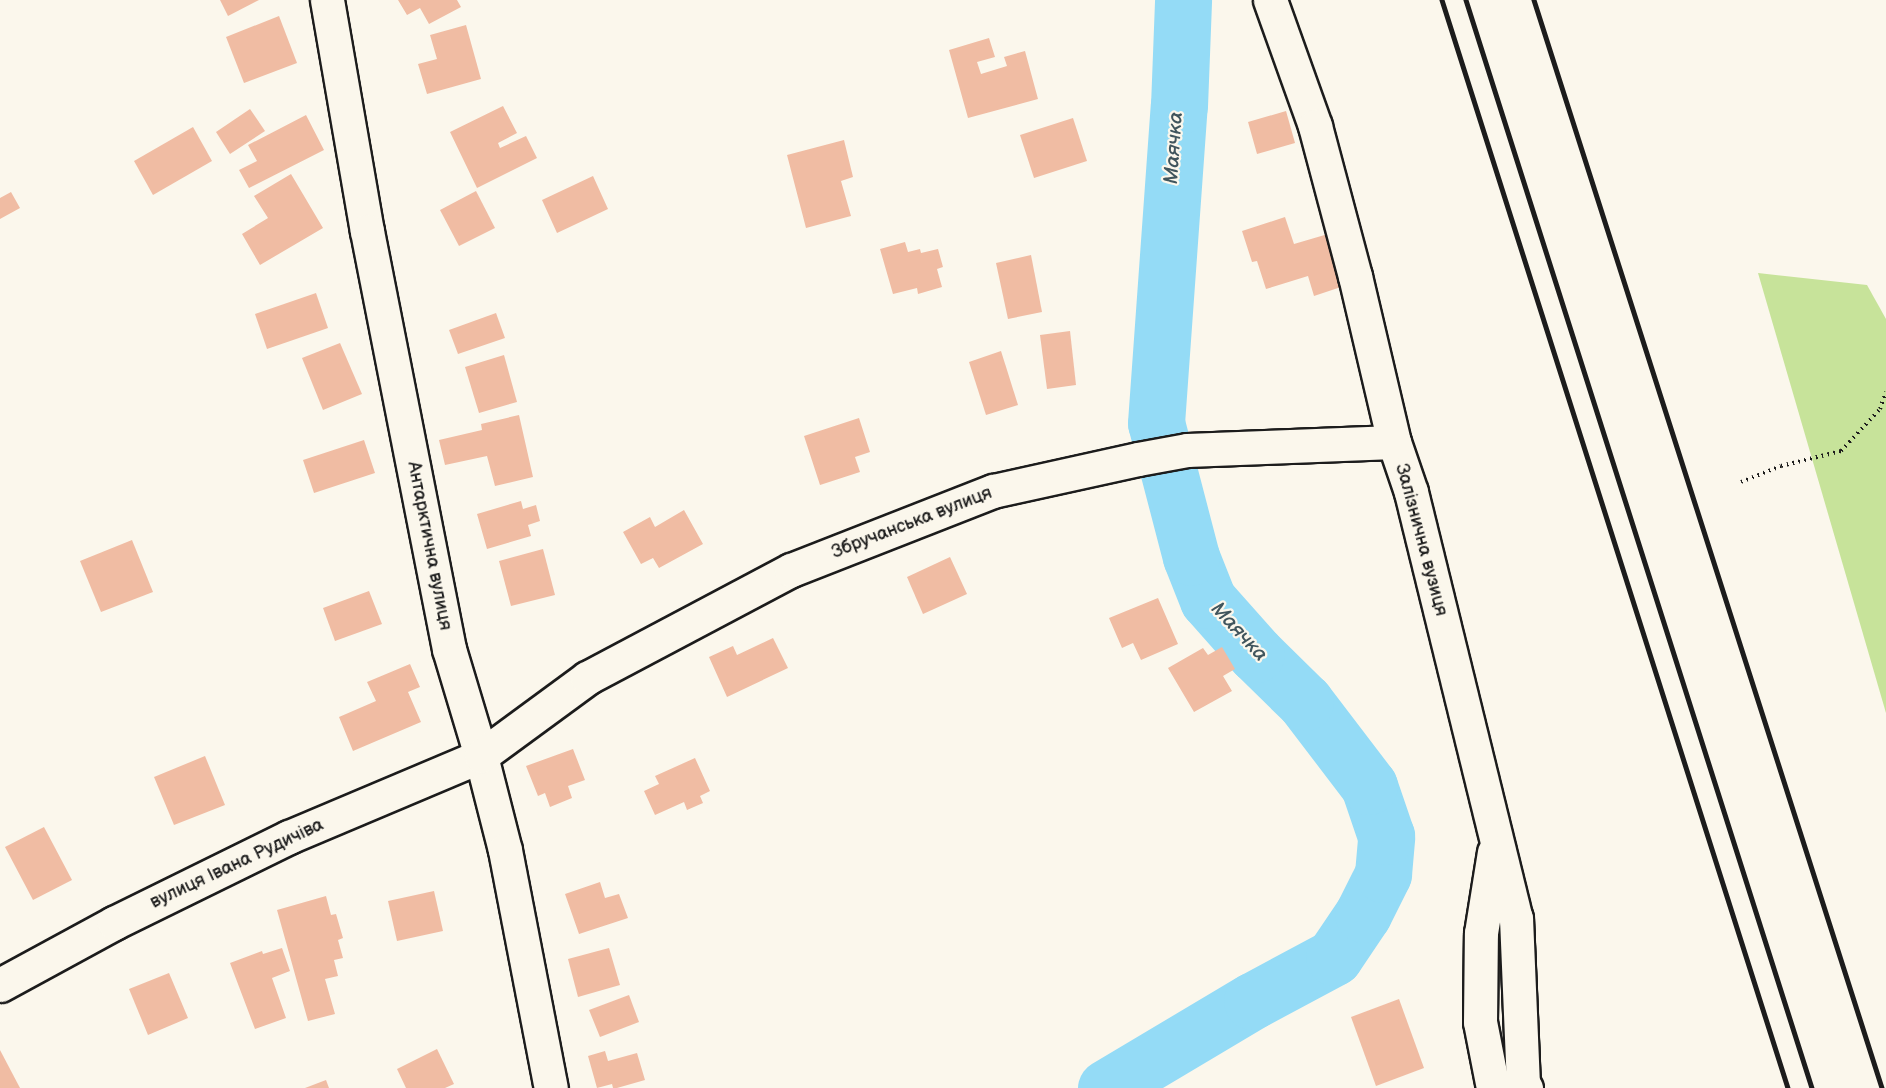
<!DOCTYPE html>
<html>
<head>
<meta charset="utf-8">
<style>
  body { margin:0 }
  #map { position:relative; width:1886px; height:1088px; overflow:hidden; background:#fbf7ec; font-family:"Balsamiq Sans",sans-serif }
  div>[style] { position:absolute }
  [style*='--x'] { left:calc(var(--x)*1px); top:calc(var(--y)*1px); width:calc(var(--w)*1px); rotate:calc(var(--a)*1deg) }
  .green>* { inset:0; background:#c7e39a }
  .river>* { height:57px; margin:-28.5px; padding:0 28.5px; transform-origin:28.5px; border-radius:28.5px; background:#94dbf6 }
  .building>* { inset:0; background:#f0bca3 }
  .path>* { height:4px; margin-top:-2px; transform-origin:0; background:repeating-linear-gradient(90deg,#1c1c1c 0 1.5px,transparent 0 6px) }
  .roads { filter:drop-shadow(2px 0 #1c1c1c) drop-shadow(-2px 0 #1c1c1c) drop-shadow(0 2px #1c1c1c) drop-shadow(0 -2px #1c1c1c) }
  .minor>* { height:33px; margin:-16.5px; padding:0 16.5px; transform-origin:16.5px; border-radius:16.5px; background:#fbf7ec }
  .rail>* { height:4.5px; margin:-2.25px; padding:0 2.25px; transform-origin:2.25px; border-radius:2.25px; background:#1c1c1c }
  span { translate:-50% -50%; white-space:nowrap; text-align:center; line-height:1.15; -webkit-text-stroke:4.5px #fbf7ec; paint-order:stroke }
  .street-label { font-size:18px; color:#1c1c1c }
  .water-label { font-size:20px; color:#40555d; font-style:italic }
</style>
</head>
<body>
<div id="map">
  <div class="green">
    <div style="clip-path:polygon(1758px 273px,1867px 285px,1886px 319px,1886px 713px)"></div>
  </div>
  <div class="river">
    <div style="--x:1106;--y:1088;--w:170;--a:-30.8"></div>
    <div style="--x:1252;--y:1001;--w:93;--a:-28.2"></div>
    <div style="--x:1334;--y:957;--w:52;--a:-56"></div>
    <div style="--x:1363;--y:914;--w:45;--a:-63.4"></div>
    <div style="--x:1383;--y:874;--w:38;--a:-85"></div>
    <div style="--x:1386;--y:836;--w:53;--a:-108.8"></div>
    <div style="--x:1369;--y:786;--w:106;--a:-127.3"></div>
    <div style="--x:1305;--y:702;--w:69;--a:-135.6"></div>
    <div style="--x:1256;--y:654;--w:72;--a:-131.6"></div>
    <div style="--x:1208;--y:600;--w:46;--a:-111.6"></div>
    <div style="--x:1191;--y:557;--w:138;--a:-104.6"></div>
    <div style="--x:1156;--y:423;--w:318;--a:-85.9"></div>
    <div style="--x:1179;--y:106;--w:106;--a:-87.8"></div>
  </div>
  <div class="building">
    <div style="clip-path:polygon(220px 0,259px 0,228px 16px)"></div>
    <div style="clip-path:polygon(398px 0,457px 0,461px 7px,429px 24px,420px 8px,407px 15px)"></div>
    <div style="clip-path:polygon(279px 16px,297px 63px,244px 83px,226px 37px)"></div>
    <div style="clip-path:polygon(466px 25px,481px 79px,427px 94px,418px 64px,437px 59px,430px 35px)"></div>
    <div style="clip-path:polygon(989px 38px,995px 57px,977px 62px,981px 74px,1007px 66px,1004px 57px,1025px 51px,1038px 99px,968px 118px,949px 50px)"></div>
    <div style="clip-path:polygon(503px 106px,517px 133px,498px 143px,500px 148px,526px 136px,537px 158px,477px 188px,450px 132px)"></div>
    <div style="clip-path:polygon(250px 109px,265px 131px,230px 154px,216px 132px)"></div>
    <div style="clip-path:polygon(1286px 111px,1295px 143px,1257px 154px,1248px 122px)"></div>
    <div style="clip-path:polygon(306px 115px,324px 150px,249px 188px,239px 170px,257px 161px,248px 145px)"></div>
    <div style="clip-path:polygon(1073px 118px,1087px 161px,1034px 178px,1020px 135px)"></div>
    <div style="clip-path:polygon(193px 127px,212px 161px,153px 195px,134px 161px)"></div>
    <div style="clip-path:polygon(844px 140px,853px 177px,841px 181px,851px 216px,806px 228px,787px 155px)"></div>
    <div style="clip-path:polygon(291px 174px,323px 228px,260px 265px,242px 234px,268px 218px,254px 196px)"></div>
    <div style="clip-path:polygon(593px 176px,608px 209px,557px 233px,542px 200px)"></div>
    <div style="clip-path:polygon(476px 191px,495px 228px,459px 246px,440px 210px)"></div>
    <div style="clip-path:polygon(11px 192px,20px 208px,0 219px,0 198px)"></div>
    <div style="clip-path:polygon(1285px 217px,1294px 244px,1328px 234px,1344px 286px,1314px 296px,1308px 276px,1266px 289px,1257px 261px,1252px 262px,1242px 231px)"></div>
    <div style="clip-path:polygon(905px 242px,908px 252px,920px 249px,921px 253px,938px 249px,943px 267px,937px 269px,942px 287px,918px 294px,917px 288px,893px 294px,880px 249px)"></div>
    <div style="clip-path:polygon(1031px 255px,1042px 312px,1008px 319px,996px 263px)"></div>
    <div style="clip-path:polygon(316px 293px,328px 328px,267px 349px,255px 314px)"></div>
    <div style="clip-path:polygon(496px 313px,505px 338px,458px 354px,449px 330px)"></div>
    <div style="clip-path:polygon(1070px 331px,1076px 385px,1047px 389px,1040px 335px)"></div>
    <div style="clip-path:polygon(340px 343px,362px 394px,323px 410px,302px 358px)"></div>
    <div style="clip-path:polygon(1001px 351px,1018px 405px,986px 415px,969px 362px)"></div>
    <div style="clip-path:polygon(504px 355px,517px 402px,479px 413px,465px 367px)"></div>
    <div style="clip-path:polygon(519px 415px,533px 477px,495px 486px,487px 456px,445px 465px,439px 440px,482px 430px,481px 424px)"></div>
    <div style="clip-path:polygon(859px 418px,870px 452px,855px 457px,860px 472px,820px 485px,804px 436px)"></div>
    <div style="clip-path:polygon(364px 440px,375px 473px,314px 493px,303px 460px)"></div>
    <div style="clip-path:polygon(521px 501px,523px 509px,536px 505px,540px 521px,528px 525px,531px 536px,487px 549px,477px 514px)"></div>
    <div style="clip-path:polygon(684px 510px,703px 544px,659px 568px,653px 558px,641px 564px,623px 532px,650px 517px,655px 527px)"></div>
    <div style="clip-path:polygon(132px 540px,153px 592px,101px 612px,80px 561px)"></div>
    <div style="clip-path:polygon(543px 549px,555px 595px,511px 606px,499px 561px)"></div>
    <div style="clip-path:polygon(950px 557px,967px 594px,923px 614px,907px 577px)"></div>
    <div style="clip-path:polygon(369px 591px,382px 624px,335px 641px,323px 608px)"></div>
    <div style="clip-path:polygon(1158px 598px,1178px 644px,1141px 660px,1133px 643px,1122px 648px,1109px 618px)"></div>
    <div style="clip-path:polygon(773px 638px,788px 668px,727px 697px,709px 657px,733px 646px,737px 655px)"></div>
    <div style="clip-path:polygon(1222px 647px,1235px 669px,1223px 676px,1232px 691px,1194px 712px,1168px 668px,1203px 648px,1208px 655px)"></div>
    <div style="clip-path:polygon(410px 664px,420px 687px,408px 692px,421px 722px,353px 751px,339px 717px,376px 701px,367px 682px)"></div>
    <div style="clip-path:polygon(573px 749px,585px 780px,568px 786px,572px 798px,550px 807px,545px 793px,538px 796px,526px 766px)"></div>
    <div style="clip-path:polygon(205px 756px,225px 805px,174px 825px,154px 777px)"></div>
    <div style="clip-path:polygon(695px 758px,710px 791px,700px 796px,703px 803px,687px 810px,684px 802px,655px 815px,644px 791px,659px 784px,655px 776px)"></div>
    <div style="clip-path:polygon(44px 827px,72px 880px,33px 900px,5px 847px)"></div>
    <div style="clip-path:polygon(600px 882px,605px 898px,619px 894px,628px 918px,579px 934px,565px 894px)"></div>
    <div style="clip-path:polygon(434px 891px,443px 931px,397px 941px,388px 901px)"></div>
    <div style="clip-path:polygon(326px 896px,331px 915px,336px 914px,343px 938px,338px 940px,343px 958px,334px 960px,338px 976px,325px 979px,335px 1014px,308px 1021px,277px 910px)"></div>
    <div style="clip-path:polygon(282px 948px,290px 971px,272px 978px,286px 1018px,255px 1029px,230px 963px,262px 951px,263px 954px)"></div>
    <div style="clip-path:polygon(609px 948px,620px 985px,578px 997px,568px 959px)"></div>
    <div style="clip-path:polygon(169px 973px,188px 1018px,148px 1035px,129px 989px)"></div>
    <div style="clip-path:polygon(629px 995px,639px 1022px,600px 1037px,589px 1010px)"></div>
    <div style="clip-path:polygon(1399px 999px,1424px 1068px,1376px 1086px,1351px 1017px)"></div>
    <div style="clip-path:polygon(437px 1049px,454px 1084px,445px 1088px,406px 1088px,397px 1069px)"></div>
    <div style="clip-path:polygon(0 1050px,20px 1088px,0 1088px)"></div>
    <div style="clip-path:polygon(605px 1051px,608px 1061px,637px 1053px,645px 1080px,617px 1088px,613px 1088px,612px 1084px,597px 1088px,588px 1056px)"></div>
    <div style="clip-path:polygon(326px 1080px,329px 1088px,305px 1088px)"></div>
  </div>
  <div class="path">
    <div style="--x:1741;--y:482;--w:43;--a:-21.8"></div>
    <div style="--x:1781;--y:466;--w:62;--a:-14"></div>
    <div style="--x:1841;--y:451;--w:57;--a:-47.1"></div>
    <div style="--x:1880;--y:409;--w:18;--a:-71"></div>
  </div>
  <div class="roads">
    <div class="minor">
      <div style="--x:327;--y:0;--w:234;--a:80.2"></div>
      <div style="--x:367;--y:231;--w:426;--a:78.9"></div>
      <div style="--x:449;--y:649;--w:112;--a:73.3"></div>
      <div style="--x:481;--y:756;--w:97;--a:75.7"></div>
      <div style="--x:505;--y:850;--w:242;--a:79.1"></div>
      <div style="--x:1270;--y:0;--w:134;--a:70.3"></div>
      <div style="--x:1315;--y:126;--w:155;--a:75.1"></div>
      <div style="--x:1355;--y:276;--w:171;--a:76.8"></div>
      <div style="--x:1394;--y:442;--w:53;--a:71.2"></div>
      <div style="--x:1411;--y:492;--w:439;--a:76.2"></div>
      <div style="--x:1516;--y:918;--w:165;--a:87.6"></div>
      <div style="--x:1523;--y:1083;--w:6;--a:59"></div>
      <div style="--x:0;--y:985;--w:130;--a:-28.5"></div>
      <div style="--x:114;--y:923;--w:195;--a:-26.2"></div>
      <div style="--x:289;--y:837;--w:208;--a:-22.9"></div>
      <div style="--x:481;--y:756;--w:132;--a:-36.3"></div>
      <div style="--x:587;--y:678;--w:231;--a:-27.9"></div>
      <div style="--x:791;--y:570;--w:217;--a:-21.4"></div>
      <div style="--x:993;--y:491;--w:148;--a:-12.4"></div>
      <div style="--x:1138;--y:459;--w:50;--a:-10.4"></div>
      <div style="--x:1187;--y:450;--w:207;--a:-2.2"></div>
      <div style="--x:1493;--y:1088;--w:67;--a:-101.1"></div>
      <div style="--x:1480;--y:1022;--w:89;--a:-89.4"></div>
      <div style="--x:1481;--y:933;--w:82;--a:-80.9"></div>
    </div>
  </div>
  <div class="rail">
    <div style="--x:1442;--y:0;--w:1142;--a:72.36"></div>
    <div style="--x:1466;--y:0;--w:1142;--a:72.36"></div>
    <div style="--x:1534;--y:0;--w:1142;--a:72.26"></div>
  </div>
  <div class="street-label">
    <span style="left:912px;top:523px;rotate:-21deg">Збручанська вулиця</span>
    <span style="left:1421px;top:540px;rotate:75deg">Залізнична вузиця</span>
    <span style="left:429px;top:546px;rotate:79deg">Антарктична вулиця</span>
    <span style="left:237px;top:864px;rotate:-25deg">вулиця Івана Рудичіва</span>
  </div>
  <div class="water-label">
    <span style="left:1174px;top:148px;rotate:-86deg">Маячка</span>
    <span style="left:1239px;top:632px;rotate:47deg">Маячка</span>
  </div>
</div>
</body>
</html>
